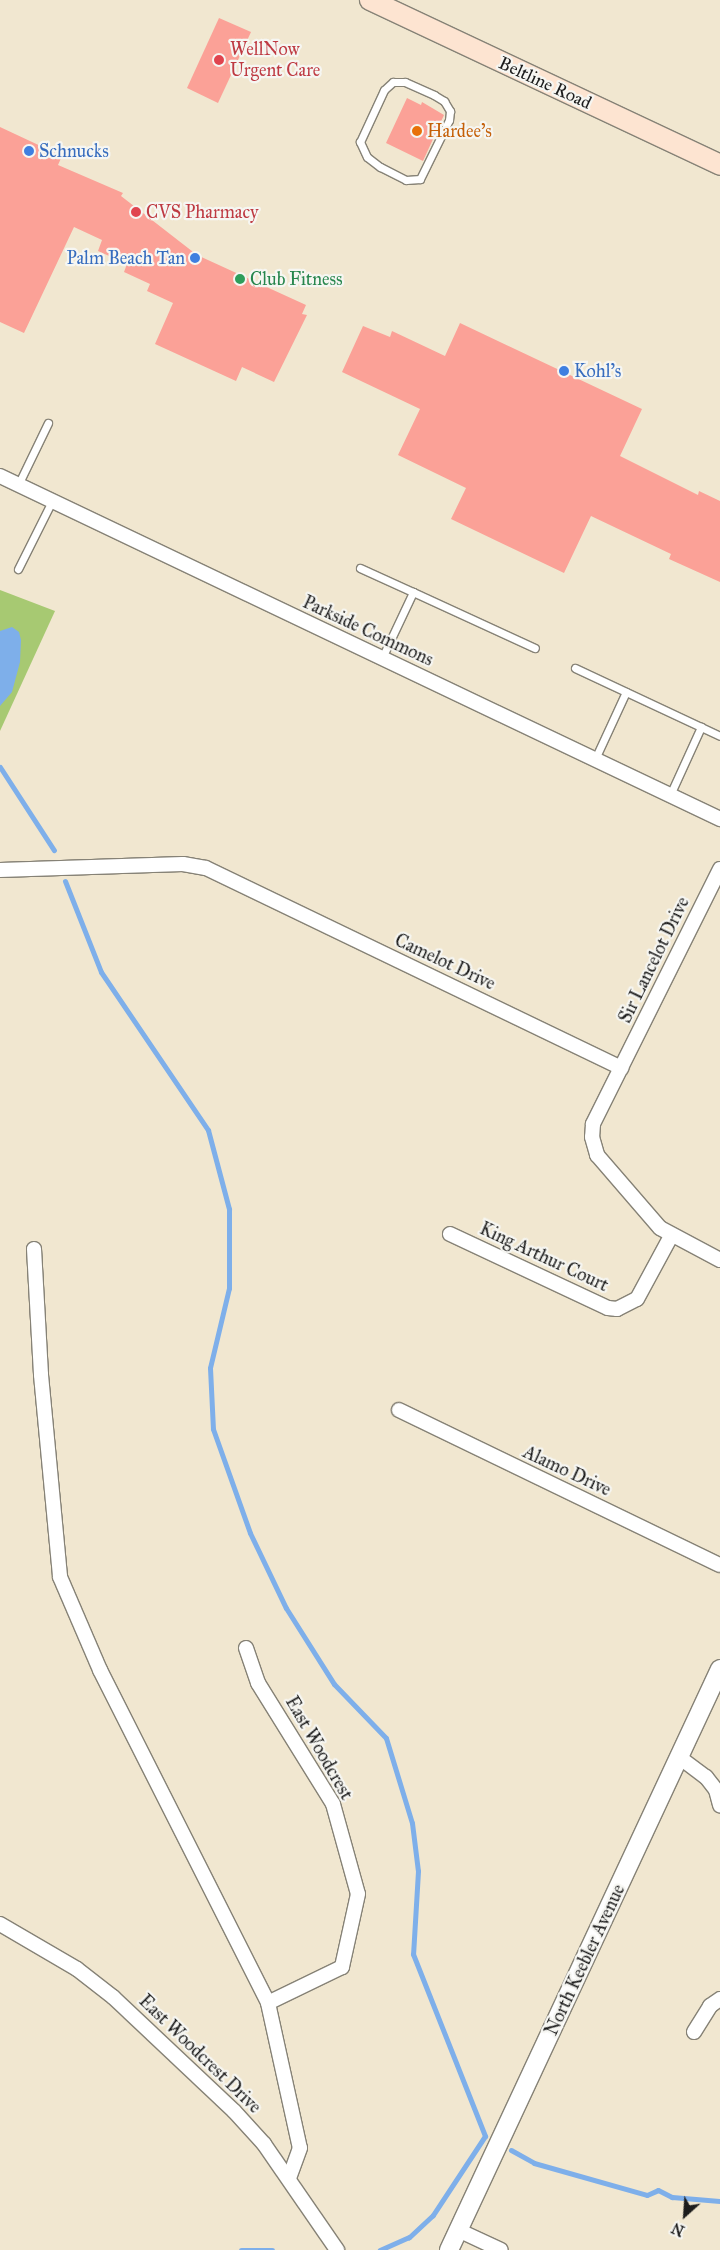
<!DOCTYPE html>
<html>
<head>
<meta charset="utf-8">
<style>
  body { margin:0 }
  #map { position:relative; width:720px; height:2250px; overflow:hidden; background:#f1e7d0; font-family:"IM FELL Great Primer",serif }
  div>[style] { position:absolute }
  [style*='--x'] { left:calc(var(--x)*1px); top:calc(var(--y)*1px); width:calc(var(--w)*1px); rotate:calc(var(--a)*1deg) }
  .green>* { inset:0; background:#a7c972 }
  .water>* { inset:0; background:#7eafea }
  .stream>* { height:5px; margin:-2.5px; padding:0 2.5px; transform-origin:2.5px; border-radius:2.5px; background:#7eafea }
  .building>* { inset:0; background:#fba197 }
  .roads { filter:drop-shadow(1px 0 #868276) drop-shadow(-1px 0 #868276) drop-shadow(0 1px #868276) drop-shadow(0 -1px #868276) }
  .service>* { height:7px; margin:-3.5px; padding:0 3.5px; transform-origin:3.5px; border-radius:3.5px; background:#fff }
  .minor>* { height:14px; margin:-7px; padding:0 7px; transform-origin:7px; border-radius:7px; background:#fff }
  .tertiary>* { height:18px; margin:-9px; padding:0 9px; transform-origin:9px; border-radius:9px; background:#fff }
  .secondary>* { height:20px; margin:-10px; padding:0 10px; transform-origin:10px; border-radius:10px; background:#fde4d1 }
  .dots>* { width:14px; height:14px; translate:-50% -50%; box-sizing:border-box; border:2px solid #f6f6f2; border-radius:50% }
  span { translate:-50% -50%; white-space:nowrap; text-align:center; line-height:1.15; -webkit-text-stroke:4.5px #f6f6f2; paint-order:stroke }
  .health-label { font-size:18px; color:#be3a42 }
  .left { translate:0 -50%; text-align:left }
  .street-label { font-size:18px; color:#1c1c1c }
  .food-label { font-size:18px; color:#c56008 }
  .shop-label { font-size:18px; color:#366cbe }
  .right { translate:-100% -50%; text-align:right }
  .leisure-label { font-size:18px; color:#27864d }
  .north { position:absolute; left:660px; top:2190px; width:50px; height:50px; -webkit-text-stroke:4px #f6f6f2; paint-order:stroke; rotate:206deg; font-size:14px; font-weight:700; line-height:20px; text-align:center; color:#1c1c1c }
  .north::after { content:''; display:block; margin:auto; width:18px; height:22px; background:#1c1c1c; clip-path:polygon(50% 0,100% 100%,50% 72%,0 100%) }
</style>
</head>
<body>
<div id="map">
  <div class="green">
    <div style="clip-path:polygon(0 590px,55px 611px,0 731px)"></div>
  </div>
  <div class="water">
    <div style="clip-path:polygon(12px 627px,19px 632px,21px 640px,20px 662px,12px 692px,0 706px,0 631px)"></div>
  </div>
  <div class="stream">
    <div style="--x:0;--y:767;--w:99;--a:57"></div>
    <div style="--x:65;--y:881;--w:98;--a:68.4"></div>
    <div style="--x:101;--y:972;--w:191;--a:55.9"></div>
    <div style="--x:208;--y:1130;--w:82;--a:75.1"></div>
    <div style="--x:229;--y:1209;--w:79;--a:90"></div>
    <div style="--x:229;--y:1288;--w:82;--a:103.4"></div>
    <div style="--x:210;--y:1368;--w:61;--a:87.2"></div>
    <div style="--x:213;--y:1429;--w:110;--a:70.4"></div>
    <div style="--x:250;--y:1533;--w:83;--a:64.4"></div>
    <div style="--x:286;--y:1608;--w:90;--a:57.7"></div>
    <div style="--x:334;--y:1684;--w:75;--a:46.1"></div>
    <div style="--x:386;--y:1738;--w:89;--a:73"></div>
    <div style="--x:412;--y:1823;--w:48;--a:82.9"></div>
    <div style="--x:418;--y:1871;--w:83;--a:93.4"></div>
    <div style="--x:413;--y:1954;--w:196;--a:68.4"></div>
    <div style="--x:485;--y:2136;--w:95;--a:123.4"></div>
    <div style="--x:433;--y:2215;--w:33;--a:137"></div>
    <div style="--x:409;--y:2237;--w:32;--a:156"></div>
    <div style="--x:511;--y:2150;--w:26;--a:29"></div>
    <div style="--x:534;--y:2163;--w:117;--a:15.8"></div>
    <div style="--x:647;--y:2195;--w:12;--a:-24"></div>
    <div style="--x:658;--y:2190;--w:16;--a:27"></div>
    <div style="--x:672;--y:2197;--w:48;--a:4.8"></div>
    <div style="--x:241;--y:2250;--w:31;--a:0"></div>
  </div>
  <div class="building">
    <div style="clip-path:polygon(219px 18px,251px 32px,218px 103px,187px 88px)"></div>
    <div style="clip-path:polygon(407px 98px,421px 105px,422px 102px,444px 115px,423px 161px,386px 143px)"></div>
    <div style="clip-path:polygon(0 127px,62px 156px,58px 165px,123px 193px,121px 196px,197px 255px,306px 305px,302px 314px,307px 315px,274px 382px,242px 367px,236px 381px,155px 344px,173px 303px,147px 291px,150px 284px,124px 272px,127px 264px,98px 251px,102px 240px,74px 227px,24px 333px,0 322px)"></div>
    <div style="clip-path:polygon(460px 323px,642px 409px,620px 456px,698px 495px,699px 491px,720px 501px,720px 582px,669px 559px,671px 554px,591px 516px,564px 573px,451px 519px,466px 488px,398px 455px,420px 409px,342px 372px,363px 326px,390px 337px,392px 331px,445px 356px)"></div>
  </div>
  <div class="roads">
    <div class="service">
      <div style="--x:393;--y:82;--w:12;--a:0"></div>
      <div style="--x:405;--y:82;--w:32;--a:24"></div>
      <div style="--x:434;--y:95;--w:12;--a:31"></div>
      <div style="--x:444;--y:101;--w:12;--a:59"></div>
      <div style="--x:450;--y:111;--w:9;--a:96"></div>
      <div style="--x:449;--y:120;--w:66;--a:116.2"></div>
      <div style="--x:420;--y:179;--w:14;--a:176"></div>
      <div style="--x:406;--y:180;--w:29;--a:-153"></div>
      <div style="--x:380;--y:167;--w:16;--a:-142"></div>
      <div style="--x:367;--y:157;--w:17;--a:-115"></div>
      <div style="--x:360;--y:142;--w:57;--a:-65.2"></div>
      <div style="--x:384;--y:90;--w:12;--a:-42"></div>
      <div style="--x:18;--y:485;--w:69;--a:-64.2"></div>
      <div style="--x:360;--y:568;--w:58;--a:24.4"></div>
      <div style="--x:18;--y:569;--w:76;--a:-63.4"></div>
      <div style="--x:382;--y:658;--w:73;--a:-64.8"></div>
      <div style="--x:413;--y:592;--w:134;--a:24.7"></div>
      <div style="--x:575;--y:668;--w:160;--a:25.1"></div>
      <div style="--x:595;--y:759;--w:74;--a:-65.2"></div>
      <div style="--x:670;--y:795;--w:75;--a:-65.5"></div>
    </div>
    <div class="minor">
      <div style="--x:0;--y:476;--w:798;--a:25.47"></div>
      <div style="--x:720;--y:869;--w:285;--a:116.5"></div>
      <div style="--x:593;--y:1124;--w:13;--a:94"></div>
      <div style="--x:592;--y:1137;--w:19;--a:74"></div>
      <div style="--x:597;--y:1155;--w:96;--a:49.2"></div>
      <div style="--x:660;--y:1228;--w:68;--a:28.1"></div>
      <div style="--x:0;--y:870;--w:183;--a:-1.9"></div>
      <div style="--x:183;--y:864;--w:23;--a:10"></div>
      <div style="--x:206;--y:868;--w:461;--a:25.7"></div>
      <div style="--x:450;--y:1234;--w:174;--a:25.1"></div>
      <div style="--x:608;--y:1308;--w:9;--a:6"></div>
      <div style="--x:617;--y:1309;--w:22;--a:-27"></div>
      <div style="--x:637;--y:1299;--w:72;--a:-61.6"></div>
      <div style="--x:34;--y:1249;--w:126;--a:86.8"></div>
      <div style="--x:41;--y:1375;--w:203;--a:84.6"></div>
      <div style="--x:60;--y:1577;--w:101;--a:66.7"></div>
      <div style="--x:100;--y:1670;--w:373;--a:63.2"></div>
      <div style="--x:399;--y:1410;--w:356;--a:25.8"></div>
      <div style="--x:246;--y:1648;--w:37;--a:71"></div>
      <div style="--x:258;--y:1683;--w:142;--a:58.2"></div>
      <div style="--x:333;--y:1804;--w:93;--a:74.5"></div>
      <div style="--x:358;--y:1894;--w:75;--a:102.4"></div>
      <div style="--x:342;--y:1967;--w:82;--a:154.1"></div>
      <div style="--x:268;--y:2003;--w:148;--a:77.6"></div>
      <div style="--x:300;--y:2148;--w:32;--a:110"></div>
      <div style="--x:679;--y:1757;--w:34;--a:37"></div>
      <div style="--x:706;--y:1777;--w:16;--a:52"></div>
      <div style="--x:716;--y:1790;--w:16;--a:75"></div>
      <div style="--x:0;--y:1924;--w:89;--a:30.3"></div>
      <div style="--x:77;--y:1969;--w:46;--a:37.9"></div>
      <div style="--x:113;--y:1997;--w:166;--a:43.3"></div>
      <div style="--x:234;--y:2111;--w:45;--a:47.7"></div>
      <div style="--x:264;--y:2144;--w:129;--a:55.4"></div>
      <div style="--x:694;--y:2032;--w:31;--a:-58"></div>
      <div style="--x:710;--y:2006;--w:12;--a:-35"></div>
      <div style="--x:458;--y:2230;--w:47;--a:24.9"></div>
    </div>
    <div class="tertiary">
      <div style="--x:449;--y:2250;--w:641;--a:-64.99"></div>
    </div>
    <div class="secondary">
      <div style="--x:370;--y:0;--w:387;--a:25.2"></div>
    </div>
  </div>
  <div class="dots">
    <div style="left:219px;top:60px;background:#e0444e"></div>
    <div style="left:417px;top:131px;background:#e8710a"></div>
    <div style="left:29px;top:151px;background:#3f7fe0"></div>
    <div style="left:136px;top:212px;background:#e0444e"></div>
    <div style="left:195px;top:258px;background:#3f7fe0"></div>
    <div style="left:240px;top:279px;background:#2e9e5b"></div>
    <div style="left:564px;top:371px;background:#3f7fe0"></div>
  </div>
  <div class="health-label">
    <span class="left" style="left:230px;top:60px">WellNow<br>Urgent Care</span>
    <span class="left" style="left:146px;top:212px">CVS Pharmacy</span>
  </div>
  <div class="street-label">
    <span style="left:545px;top:83px;rotate:25deg">Beltline Road</span>
    <span style="left:368px;top:631px;rotate:25deg">Parkside Commons</span>
    <span style="left:654px;top:960px;rotate:-64deg">Sir Lancelot Drive</span>
    <span style="left:445px;top:962px;rotate:25deg">Camelot Drive</span>
    <span style="left:544px;top:1257px;rotate:25deg">King Arthur Court</span>
    <span style="left:567px;top:1471px;rotate:25deg">Alamo Drive</span>
    <span style="left:319px;top:1748px;rotate:60deg">East Woodcrest</span>
    <span style="left:585px;top:1960px;rotate:-65deg">North Keebler Avenue</span>
    <span style="left:200px;top:2054px;rotate:44deg">East Woodcrest Drive</span>
  </div>
  <div class="food-label">
    <span class="left" style="left:427px;top:131px">Hardee's</span>
  </div>
  <div class="shop-label">
    <span class="left" style="left:39px;top:151px">Schnucks</span>
    <span class="right" style="left:185px;top:258px">Palm Beach Tan</span>
    <span class="left" style="left:574px;top:371px">Kohl's</span>
  </div>
  <div class="leisure-label">
    <span class="left" style="left:250px;top:279px">Club Fitness</span>
  </div>
  <div class="north">N</div>
</div>
</body>
</html>
